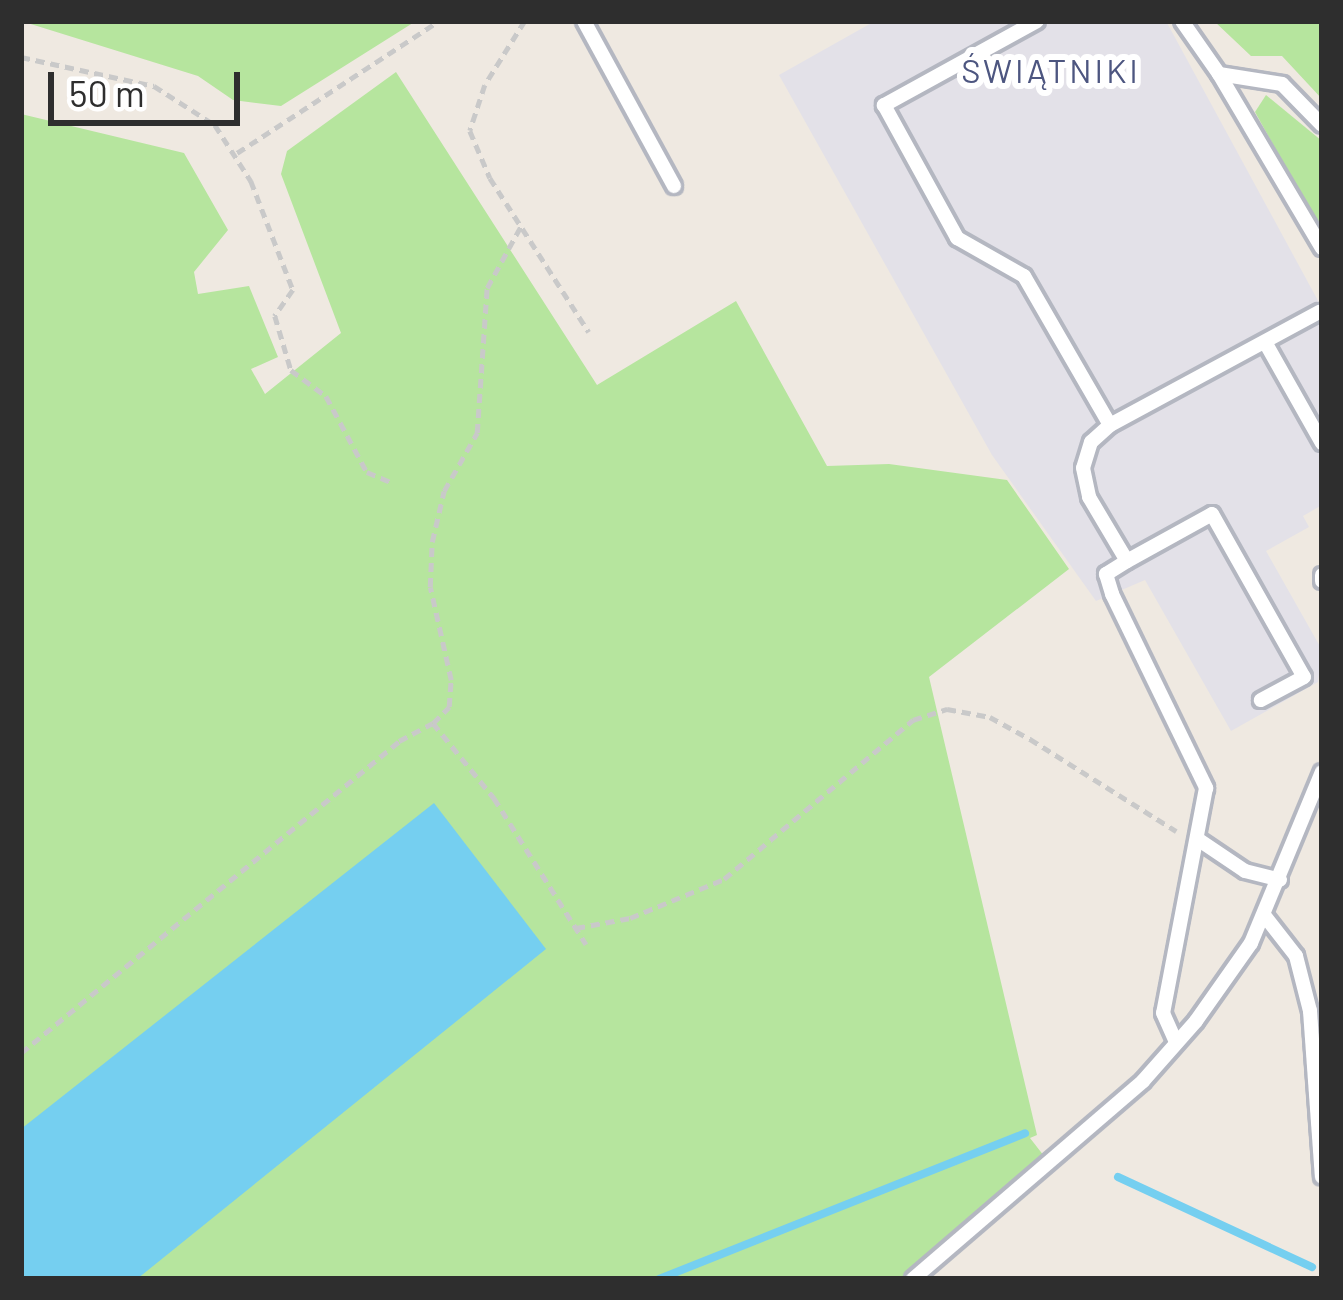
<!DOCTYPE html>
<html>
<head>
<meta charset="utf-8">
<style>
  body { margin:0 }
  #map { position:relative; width:1343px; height:1300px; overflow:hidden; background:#efe9e1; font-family:Barlow,sans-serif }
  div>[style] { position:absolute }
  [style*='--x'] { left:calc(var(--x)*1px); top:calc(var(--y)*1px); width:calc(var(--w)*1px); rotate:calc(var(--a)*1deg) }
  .industrial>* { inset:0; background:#e3e1e8 }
  .green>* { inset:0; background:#b6e59e }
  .water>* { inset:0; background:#75cff0 }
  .stream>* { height:8px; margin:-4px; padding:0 4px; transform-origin:4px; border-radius:4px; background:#75cff0 }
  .path>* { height:4.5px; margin-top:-2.25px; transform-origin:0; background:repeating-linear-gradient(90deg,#c9c9c9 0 9px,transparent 0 15px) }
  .roads { filter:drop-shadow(3px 0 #b4b7c1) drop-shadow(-3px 0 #b4b7c1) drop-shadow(0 3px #b4b7c1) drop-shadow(0 -3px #b4b7c1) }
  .lane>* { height:14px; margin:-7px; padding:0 7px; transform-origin:7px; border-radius:7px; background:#fff }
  span { translate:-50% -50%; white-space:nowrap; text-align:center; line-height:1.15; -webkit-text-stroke:12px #fff; paint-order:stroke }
  .neighbourhood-label { font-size:33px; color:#4d5680; letter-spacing:3px }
  .frame { position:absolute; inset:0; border:24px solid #2e2e2e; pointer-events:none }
  .scale { position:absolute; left:48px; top:72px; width:192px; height:54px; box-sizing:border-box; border:6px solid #2e2e2e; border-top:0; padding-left:15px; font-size:36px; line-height:42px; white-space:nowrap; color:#2e2e2e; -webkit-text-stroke:9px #fff; paint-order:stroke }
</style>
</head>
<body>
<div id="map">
  <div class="industrial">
    <div style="clip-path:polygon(875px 21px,1166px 21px,1322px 308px,1322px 505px,1303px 516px,1309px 527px,1266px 551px,1322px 650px,1318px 682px,1231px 731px,1145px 580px,1096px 601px,992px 455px,779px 75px)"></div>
  </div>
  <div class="green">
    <div style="clip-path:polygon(21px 21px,416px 21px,281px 106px,233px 100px,198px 76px)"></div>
    <div style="clip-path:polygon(1214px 21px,1322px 21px,1322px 99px,1282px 56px,1251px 56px)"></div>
    <div style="clip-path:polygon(396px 72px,597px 385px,736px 301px,827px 466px,889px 464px,1007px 480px,1069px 569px,929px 677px,1037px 1135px,1030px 1138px,1044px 1156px,900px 1279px,21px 1279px,21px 114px,184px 153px,228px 230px,194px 272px,198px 294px,249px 286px,278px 357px,251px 369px,265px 394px,341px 333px,281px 174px,287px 151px)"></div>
    <div style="clip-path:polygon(1266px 95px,1322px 141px,1322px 233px,1255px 112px)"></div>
  </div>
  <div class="water">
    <div style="clip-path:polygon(434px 803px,546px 949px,137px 1279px,21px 1279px,21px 1129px)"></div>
  </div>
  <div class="stream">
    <div style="--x:1118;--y:1177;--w:214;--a:24.9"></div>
    <div style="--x:659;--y:1279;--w:394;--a:-21.7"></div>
  </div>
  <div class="path">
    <div style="--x:525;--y:21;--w:75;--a:122"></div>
    <div style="--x:485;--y:85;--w:48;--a:108.1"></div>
    <div style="--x:470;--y:131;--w:51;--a:66.9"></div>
    <div style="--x:490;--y:178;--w:183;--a:57.3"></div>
    <div style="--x:21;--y:57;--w:136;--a:12.3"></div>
    <div style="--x:154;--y:86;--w:72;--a:32.6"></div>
    <div style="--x:215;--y:125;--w:67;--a:57.3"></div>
    <div style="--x:251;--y:181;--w:117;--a:68.9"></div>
    <div style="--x:293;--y:290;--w:32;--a:125"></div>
    <div style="--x:275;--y:316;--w:56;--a:73.5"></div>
    <div style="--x:291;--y:370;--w:44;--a:36.6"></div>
    <div style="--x:326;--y:396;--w:86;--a:61.7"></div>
    <div style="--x:367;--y:472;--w:25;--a:23"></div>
    <div style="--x:237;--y:153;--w:241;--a:-33.2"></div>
    <div style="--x:433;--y:723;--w:23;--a:-45"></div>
    <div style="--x:449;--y:707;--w:27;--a:-86"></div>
    <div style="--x:451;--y:680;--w:95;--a:-102.7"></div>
    <div style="--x:430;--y:587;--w:45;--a:-87.5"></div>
    <div style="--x:432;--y:542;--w:52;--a:-76.8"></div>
    <div style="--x:444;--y:491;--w:67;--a:-60.4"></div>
    <div style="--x:477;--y:433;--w:145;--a:-86.1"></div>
    <div style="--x:487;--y:288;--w:71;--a:-61.3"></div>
    <div style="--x:576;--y:928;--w:55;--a:-10.5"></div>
    <div style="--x:630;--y:918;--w:102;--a:-22.5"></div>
    <div style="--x:724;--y:879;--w:247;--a:-40.1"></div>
    <div style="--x:913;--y:720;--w:36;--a:-18"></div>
    <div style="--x:947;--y:709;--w:44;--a:10.5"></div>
    <div style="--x:990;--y:717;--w:46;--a:28.8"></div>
    <div style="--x:1030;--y:739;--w:173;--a:32.2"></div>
    <div style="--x:21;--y:1053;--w:490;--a:-39.5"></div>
    <div style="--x:399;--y:741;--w:38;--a:-28"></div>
    <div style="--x:433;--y:723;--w:97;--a:50.9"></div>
    <div style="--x:494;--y:798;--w:173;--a:57.8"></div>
  </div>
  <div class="roads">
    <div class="lane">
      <div style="--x:584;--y:21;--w:188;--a:61.4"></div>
      <div style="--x:1037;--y:21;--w:175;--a:151.2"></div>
      <div style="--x:884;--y:105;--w:152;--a:61.2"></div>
      <div style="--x:957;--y:238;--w:77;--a:29.6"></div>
      <div style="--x:1024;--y:276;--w:172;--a:60"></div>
      <div style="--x:1110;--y:425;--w:25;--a:138"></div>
      <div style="--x:1091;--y:442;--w:27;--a:107"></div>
      <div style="--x:1083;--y:468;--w:30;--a:78"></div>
      <div style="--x:1089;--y:497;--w:74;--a:59.3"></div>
      <div style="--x:1127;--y:561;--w:97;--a:-28.9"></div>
      <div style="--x:1212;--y:514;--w:187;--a:60.6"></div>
      <div style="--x:1304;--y:677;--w:49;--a:151.9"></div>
      <div style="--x:1182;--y:21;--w:65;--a:55.1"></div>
      <div style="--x:1219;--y:74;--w:64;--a:9"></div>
      <div style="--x:1282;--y:84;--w:57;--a:45.7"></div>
      <div style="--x:1219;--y:74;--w:202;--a:59.4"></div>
      <div style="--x:1265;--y:342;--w:116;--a:60.6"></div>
      <div style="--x:1110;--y:425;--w:238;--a:-28.4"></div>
      <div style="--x:1127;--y:561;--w:25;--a:148"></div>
      <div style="--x:1106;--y:574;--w:21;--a:73"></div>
      <div style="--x:1112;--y:594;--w:216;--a:64.1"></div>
      <div style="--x:1206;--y:788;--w:229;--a:100.8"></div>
      <div style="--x:1163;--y:1013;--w:32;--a:66"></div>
      <div style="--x:1322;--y:575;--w:6;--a:90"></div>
      <div style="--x:1199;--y:840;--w:55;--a:34"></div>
      <div style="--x:1245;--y:871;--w:36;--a:14"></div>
      <div style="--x:1264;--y:915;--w:52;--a:52"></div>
      <div style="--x:1296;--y:956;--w:57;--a:75.7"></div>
      <div style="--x:1310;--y:1011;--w:166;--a:85.9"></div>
      <div style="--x:913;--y:1279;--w:303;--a:-40.7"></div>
      <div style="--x:1143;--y:1081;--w:80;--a:-48.5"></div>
      <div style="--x:1196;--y:1021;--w:95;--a:-54.8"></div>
      <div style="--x:1251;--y:943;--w:185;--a:-67.5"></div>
    </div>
  </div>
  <div class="neighbourhood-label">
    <span style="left:1051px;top:71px">ŚWIĄTNIKI</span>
  </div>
  <div class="frame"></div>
  <div class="scale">50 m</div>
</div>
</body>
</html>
